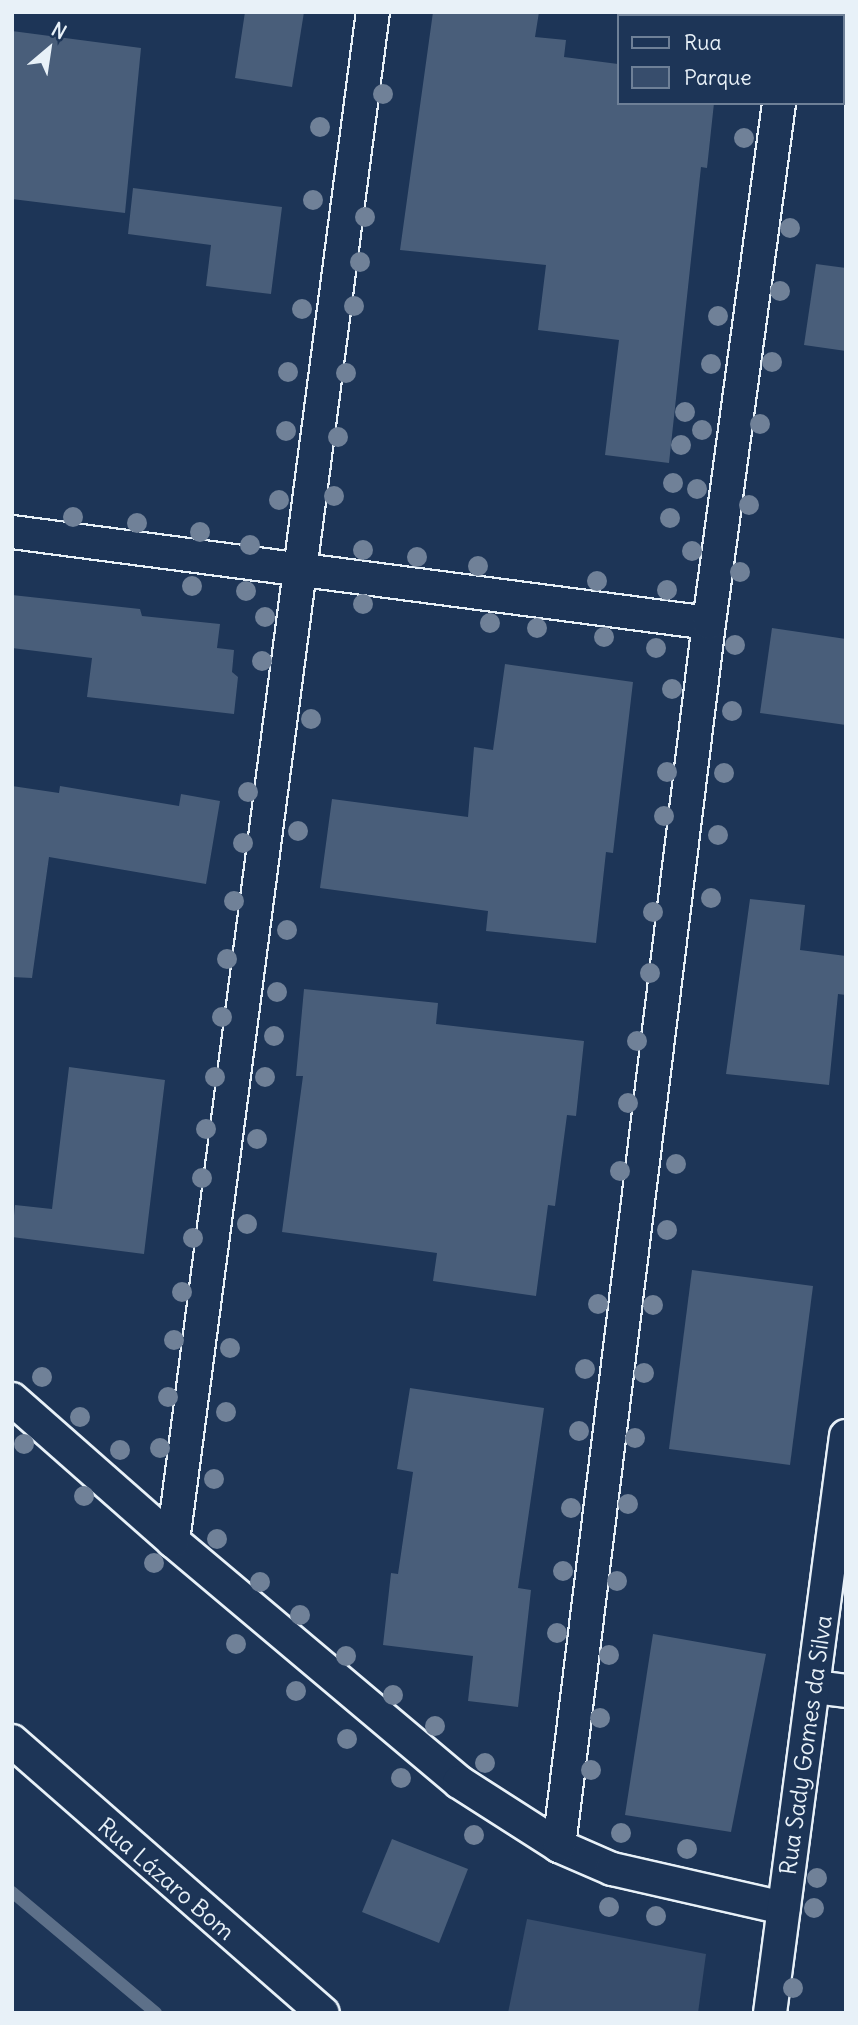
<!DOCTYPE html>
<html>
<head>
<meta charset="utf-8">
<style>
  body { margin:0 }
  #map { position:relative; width:858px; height:2025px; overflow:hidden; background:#1d3557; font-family:Delius,sans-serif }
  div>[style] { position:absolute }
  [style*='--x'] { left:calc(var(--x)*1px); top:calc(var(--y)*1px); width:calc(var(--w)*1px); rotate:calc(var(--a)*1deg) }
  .green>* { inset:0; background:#374d6c }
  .stream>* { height:12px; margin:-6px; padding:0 6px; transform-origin:6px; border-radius:6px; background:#5d7089 }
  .building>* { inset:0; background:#495e7a }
  .roads { filter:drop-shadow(2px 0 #e8f1f8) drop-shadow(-2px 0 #e8f1f8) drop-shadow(0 2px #e8f1f8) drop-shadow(0 -2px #e8f1f8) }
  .street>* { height:32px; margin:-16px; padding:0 16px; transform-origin:16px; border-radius:16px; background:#1d3557 }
  .trees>* { width:20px; height:20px; margin:-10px; border-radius:50%; background:#708198 }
  span { translate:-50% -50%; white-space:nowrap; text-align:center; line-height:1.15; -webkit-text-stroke:5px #1d3557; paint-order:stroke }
  .street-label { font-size:23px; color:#e8f1f8 }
  .frame { position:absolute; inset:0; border:14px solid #e8f1f8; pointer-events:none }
  .legend { position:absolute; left:617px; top:14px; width:228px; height:91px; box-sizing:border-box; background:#1d3557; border:2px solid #6e8097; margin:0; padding:9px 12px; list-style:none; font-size:21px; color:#e8f1f8 }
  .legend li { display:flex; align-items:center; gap:14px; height:35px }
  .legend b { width:35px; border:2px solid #6e8097 }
  .north { position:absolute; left:14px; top:14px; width:70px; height:70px; -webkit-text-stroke:5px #1d3557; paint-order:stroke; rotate:29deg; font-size:19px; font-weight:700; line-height:28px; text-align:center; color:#e8f1f8 }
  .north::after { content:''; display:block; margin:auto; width:24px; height:32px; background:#e8f1f8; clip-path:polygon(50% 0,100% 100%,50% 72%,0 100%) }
</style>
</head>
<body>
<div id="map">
  <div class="green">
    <div style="clip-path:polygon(527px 1919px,706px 1954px,698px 2013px,508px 2013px)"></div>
  </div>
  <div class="stream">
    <div style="--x:12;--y:1892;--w:188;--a:40"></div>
  </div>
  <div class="building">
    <div style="clip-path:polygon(245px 12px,304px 12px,292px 87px,235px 78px)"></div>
    <div style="clip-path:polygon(433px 12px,539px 12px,535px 37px,566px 40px,564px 57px,618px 64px,618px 103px,714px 103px,707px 168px,701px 167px,669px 463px,605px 455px,619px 340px,538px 330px,546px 265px,400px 250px)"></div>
    <div style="clip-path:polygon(12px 31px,141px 48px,125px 213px,12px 199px)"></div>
    <div style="clip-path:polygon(133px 188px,282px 207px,271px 294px,206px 286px,211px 245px,128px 234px)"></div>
    <div style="clip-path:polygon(816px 264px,846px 268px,846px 351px,804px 345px)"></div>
    <div style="clip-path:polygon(12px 595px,140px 609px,142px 616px,220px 624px,217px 648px,234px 650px,232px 672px,238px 677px,234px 714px,87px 697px,92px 658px,12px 648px)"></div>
    <div style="clip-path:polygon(772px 628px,846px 639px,846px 725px,760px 713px)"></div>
    <div style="clip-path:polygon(505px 664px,633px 682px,613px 853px,606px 852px,596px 943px,486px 931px,488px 911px,320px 888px,332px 799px,468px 817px,474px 747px,493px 750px)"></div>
    <div style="clip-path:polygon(12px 786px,59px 793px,60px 786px,179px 806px,181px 794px,220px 801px,206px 884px,49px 857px,32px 978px,12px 977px)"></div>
    <div style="clip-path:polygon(750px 899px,805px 905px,800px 950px,846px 956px,846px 995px,838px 994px,829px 1085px,726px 1074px)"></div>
    <div style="clip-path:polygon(304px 989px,438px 1003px,436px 1024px,584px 1041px,576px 1116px,567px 1115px,555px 1206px,548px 1205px,536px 1296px,433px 1281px,437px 1253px,282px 1232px,303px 1076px,296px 1076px)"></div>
    <div style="clip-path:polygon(69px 1067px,165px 1080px,144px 1254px,12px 1237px,15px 1205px,52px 1209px)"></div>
    <div style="clip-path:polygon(692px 1270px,813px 1286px,790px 1465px,669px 1449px)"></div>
    <div style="clip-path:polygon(410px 1388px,544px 1408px,518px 1588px,531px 1590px,518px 1707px,468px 1701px,473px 1656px,383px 1645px,391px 1573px,398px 1574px,413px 1472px,397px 1469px)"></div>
    <div style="clip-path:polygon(653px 1634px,766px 1654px,731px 1832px,625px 1815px)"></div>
    <div style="clip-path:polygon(392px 1839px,468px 1869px,439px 1943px,362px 1912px)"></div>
  </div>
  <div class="roads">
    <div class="street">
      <div style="--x:790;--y:16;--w:4;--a:-76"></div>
      <div style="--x:12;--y:532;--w:703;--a:7.44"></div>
      <div style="--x:12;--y:1399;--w:215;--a:41.4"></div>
      <div style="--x:173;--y:1541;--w:374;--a:40.1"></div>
      <div style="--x:459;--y:1782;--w:119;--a:32.6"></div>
      <div style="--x:559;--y:1846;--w:58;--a:23.5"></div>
      <div style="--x:612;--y:1869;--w:176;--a:12.8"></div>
      <div style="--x:173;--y:1541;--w:1542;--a:-82.55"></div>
      <div style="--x:815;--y:1687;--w:31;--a:7"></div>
      <div style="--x:12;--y:1741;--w:413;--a:41.2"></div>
      <div style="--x:559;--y:1846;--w:1232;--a:-83.01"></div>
      <div style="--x:709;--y:623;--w:525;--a:-82.33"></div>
      <div style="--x:770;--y:2013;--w:582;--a:-82.5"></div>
    </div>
  </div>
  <div class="trees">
    <div style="left:383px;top:94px"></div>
    <div style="left:320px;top:127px"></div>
    <div style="left:744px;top:138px"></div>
    <div style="left:313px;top:200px"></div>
    <div style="left:365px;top:217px"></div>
    <div style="left:790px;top:228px"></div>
    <div style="left:360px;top:262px"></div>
    <div style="left:780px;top:291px"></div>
    <div style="left:354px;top:306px"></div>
    <div style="left:302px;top:309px"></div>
    <div style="left:718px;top:316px"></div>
    <div style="left:772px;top:362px"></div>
    <div style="left:711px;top:364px"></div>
    <div style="left:288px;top:372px"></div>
    <div style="left:346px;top:373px"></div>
    <div style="left:685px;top:412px"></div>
    <div style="left:760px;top:424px"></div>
    <div style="left:702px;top:430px"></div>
    <div style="left:286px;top:431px"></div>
    <div style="left:338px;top:437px"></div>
    <div style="left:681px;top:445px"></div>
    <div style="left:673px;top:483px"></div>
    <div style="left:697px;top:489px"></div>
    <div style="left:334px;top:496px"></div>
    <div style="left:279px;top:500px"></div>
    <div style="left:749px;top:505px"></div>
    <div style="left:73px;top:517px"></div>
    <div style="left:670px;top:518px"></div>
    <div style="left:137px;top:523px"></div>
    <div style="left:200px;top:532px"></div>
    <div style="left:250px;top:545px"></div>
    <div style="left:363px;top:550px"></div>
    <div style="left:692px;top:551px"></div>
    <div style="left:417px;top:557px"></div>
    <div style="left:478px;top:566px"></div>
    <div style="left:740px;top:572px"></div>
    <div style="left:597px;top:581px"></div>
    <div style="left:192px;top:586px"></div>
    <div style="left:667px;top:590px"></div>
    <div style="left:246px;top:591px"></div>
    <div style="left:363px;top:604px"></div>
    <div style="left:265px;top:617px"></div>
    <div style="left:490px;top:623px"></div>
    <div style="left:537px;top:628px"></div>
    <div style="left:604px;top:637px"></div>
    <div style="left:735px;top:645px"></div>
    <div style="left:656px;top:648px"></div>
    <div style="left:262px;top:661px"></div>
    <div style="left:672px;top:689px"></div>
    <div style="left:732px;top:711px"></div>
    <div style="left:311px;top:719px"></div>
    <div style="left:667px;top:772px"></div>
    <div style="left:724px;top:773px"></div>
    <div style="left:248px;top:792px"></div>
    <div style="left:664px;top:816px"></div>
    <div style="left:298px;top:831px"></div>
    <div style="left:718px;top:835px"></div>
    <div style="left:243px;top:843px"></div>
    <div style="left:711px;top:898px"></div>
    <div style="left:234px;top:901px"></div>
    <div style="left:653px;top:912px"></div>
    <div style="left:287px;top:930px"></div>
    <div style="left:227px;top:959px"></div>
    <div style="left:650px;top:973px"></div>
    <div style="left:277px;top:992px"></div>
    <div style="left:222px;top:1017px"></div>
    <div style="left:274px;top:1036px"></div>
    <div style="left:637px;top:1041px"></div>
    <div style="left:215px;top:1077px"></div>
    <div style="left:265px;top:1077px"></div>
    <div style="left:628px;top:1103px"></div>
    <div style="left:206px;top:1129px"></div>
    <div style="left:257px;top:1139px"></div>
    <div style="left:676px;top:1164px"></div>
    <div style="left:620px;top:1171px"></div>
    <div style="left:202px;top:1178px"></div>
    <div style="left:247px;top:1224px"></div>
    <div style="left:667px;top:1230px"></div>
    <div style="left:193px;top:1238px"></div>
    <div style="left:182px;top:1292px"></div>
    <div style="left:598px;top:1304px"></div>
    <div style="left:653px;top:1305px"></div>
    <div style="left:174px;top:1340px"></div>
    <div style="left:230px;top:1348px"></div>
    <div style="left:585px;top:1369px"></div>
    <div style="left:644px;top:1373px"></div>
    <div style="left:42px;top:1377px"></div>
    <div style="left:168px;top:1397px"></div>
    <div style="left:226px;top:1412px"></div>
    <div style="left:80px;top:1417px"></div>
    <div style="left:579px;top:1431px"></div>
    <div style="left:635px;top:1438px"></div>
    <div style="left:24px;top:1444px"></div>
    <div style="left:160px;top:1448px"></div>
    <div style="left:120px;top:1450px"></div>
    <div style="left:214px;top:1479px"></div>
    <div style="left:84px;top:1496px"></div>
    <div style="left:628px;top:1504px"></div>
    <div style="left:571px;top:1508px"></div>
    <div style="left:217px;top:1539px"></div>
    <div style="left:154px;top:1563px"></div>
    <div style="left:563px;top:1571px"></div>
    <div style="left:617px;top:1581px"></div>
    <div style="left:260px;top:1582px"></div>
    <div style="left:300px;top:1615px"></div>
    <div style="left:557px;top:1633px"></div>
    <div style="left:236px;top:1644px"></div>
    <div style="left:609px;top:1655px"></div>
    <div style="left:346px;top:1656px"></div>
    <div style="left:296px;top:1691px"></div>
    <div style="left:393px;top:1695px"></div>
    <div style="left:600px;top:1718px"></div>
    <div style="left:435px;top:1726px"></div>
    <div style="left:347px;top:1739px"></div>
    <div style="left:485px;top:1763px"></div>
    <div style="left:591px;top:1770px"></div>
    <div style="left:401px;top:1778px"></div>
    <div style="left:621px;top:1833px"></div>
    <div style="left:474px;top:1835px"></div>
    <div style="left:687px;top:1849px"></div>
    <div style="left:817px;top:1878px"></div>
    <div style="left:609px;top:1907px"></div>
    <div style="left:814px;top:1908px"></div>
    <div style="left:656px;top:1916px"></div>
    <div style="left:793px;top:1988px"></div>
  </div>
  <div class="street-label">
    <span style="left:806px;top:1745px;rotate:-82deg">Rua Sady Gomes da Silva</span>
    <span style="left:166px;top:1879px;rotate:41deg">Rua Lázaro Bom</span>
  </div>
  <div class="frame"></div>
  <ul class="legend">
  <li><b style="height:9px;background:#1d3557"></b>Rua</li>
  <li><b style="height:19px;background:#374d6c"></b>Parque</li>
  </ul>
  <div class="north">N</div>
</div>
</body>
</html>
